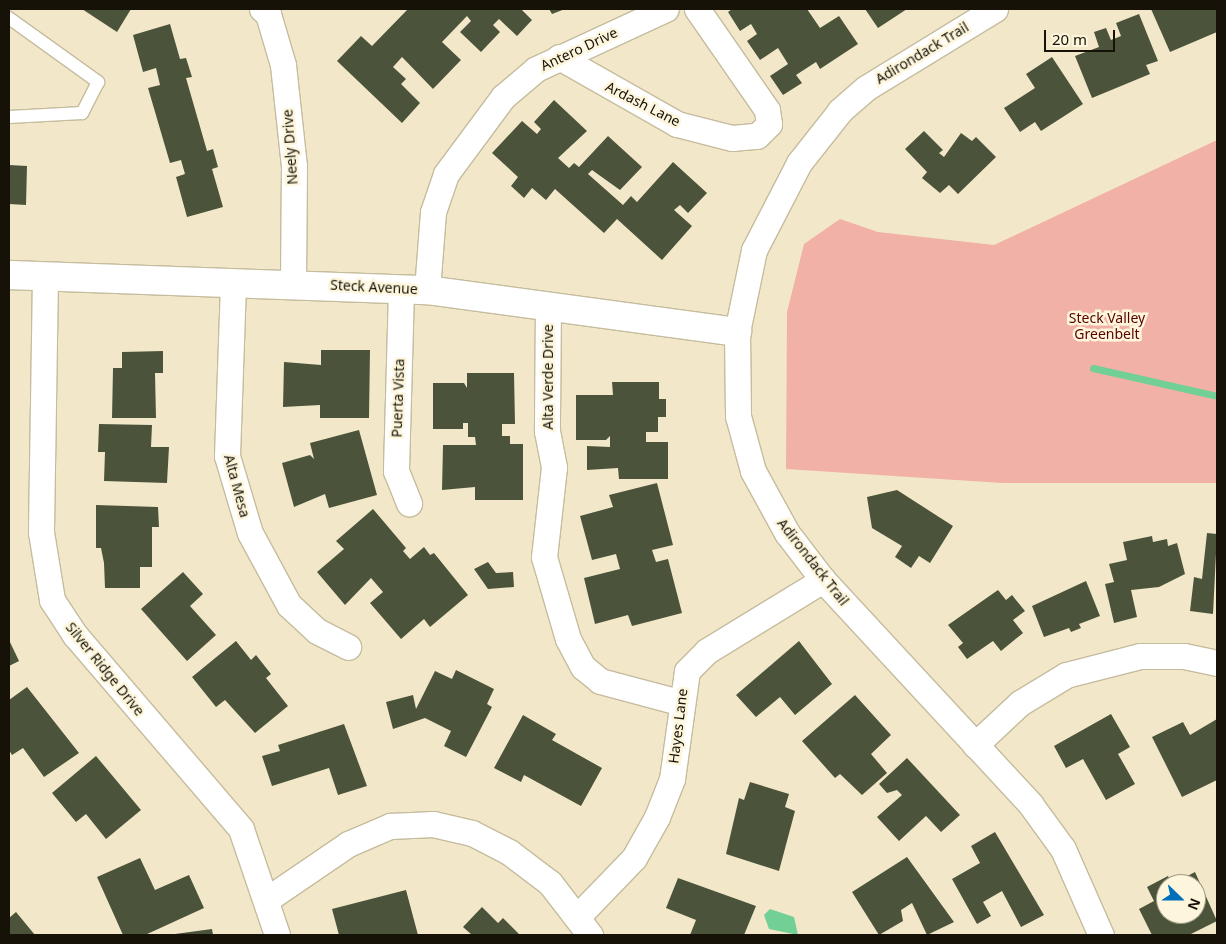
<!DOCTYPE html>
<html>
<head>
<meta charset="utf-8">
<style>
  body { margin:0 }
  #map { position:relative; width:1226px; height:944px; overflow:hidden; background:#f2e8c9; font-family:"Noto Sans",sans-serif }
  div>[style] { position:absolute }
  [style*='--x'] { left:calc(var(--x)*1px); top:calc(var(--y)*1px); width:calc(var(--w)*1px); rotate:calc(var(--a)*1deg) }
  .green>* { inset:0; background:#f1b1a6 }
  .water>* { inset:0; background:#72cf95 }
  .stream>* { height:7px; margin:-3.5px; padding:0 3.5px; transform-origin:3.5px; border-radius:3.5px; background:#72cf95 }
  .building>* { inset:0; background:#4b543a }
  .roads { filter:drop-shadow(1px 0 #c5bc9e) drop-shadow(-1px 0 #c5bc9e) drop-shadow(0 1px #c5bc9e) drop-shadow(0 -1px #c5bc9e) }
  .lane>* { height:12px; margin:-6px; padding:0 6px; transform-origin:6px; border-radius:6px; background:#fff }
  .street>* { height:25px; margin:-12.5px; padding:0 12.5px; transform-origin:12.5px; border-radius:12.5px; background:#fff }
  .secondary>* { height:28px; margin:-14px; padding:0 14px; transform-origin:14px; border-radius:14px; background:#fff }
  span { translate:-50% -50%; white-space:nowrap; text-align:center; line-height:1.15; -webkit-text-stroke:5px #fdf6dc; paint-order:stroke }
  .street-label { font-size:14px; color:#161207 }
  .park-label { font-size:14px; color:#5a0000 }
  .frame { position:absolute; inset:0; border:10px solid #161207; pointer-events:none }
  .north { position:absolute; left:1156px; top:874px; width:50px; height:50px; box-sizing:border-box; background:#fdf6dc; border:1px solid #a19b87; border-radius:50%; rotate:112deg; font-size:14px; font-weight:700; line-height:20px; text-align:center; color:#161207 }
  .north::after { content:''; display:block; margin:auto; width:18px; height:22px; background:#006eba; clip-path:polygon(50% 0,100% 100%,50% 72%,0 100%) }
  .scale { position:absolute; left:1044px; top:30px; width:71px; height:22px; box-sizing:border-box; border:2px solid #161207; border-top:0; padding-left:6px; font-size:15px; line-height:18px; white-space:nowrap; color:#161207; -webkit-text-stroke:4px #fdf6dc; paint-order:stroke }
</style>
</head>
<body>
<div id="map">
  <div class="green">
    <div style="clip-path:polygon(1217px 140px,1217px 483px,1002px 483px,786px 469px,787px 312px,804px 244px,840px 219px,878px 232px,994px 245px)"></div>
  </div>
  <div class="water">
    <div style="clip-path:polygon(770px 909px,794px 917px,798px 935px,769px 929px,764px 915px)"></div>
  </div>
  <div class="stream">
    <div style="--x:1093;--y:368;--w:127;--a:12.7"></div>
  </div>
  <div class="building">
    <div style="clip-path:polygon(82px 9px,131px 9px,117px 32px)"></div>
    <div style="clip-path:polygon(408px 9px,521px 9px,532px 20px,517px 36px,499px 19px,493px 25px,500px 32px,481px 52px,460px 32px,471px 21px,467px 16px,442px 42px,461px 60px,433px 89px,402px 57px,393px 67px,406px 79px,401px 84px,420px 103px,402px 123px,337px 61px,361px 36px,372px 46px)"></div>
    <div style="clip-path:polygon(549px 9px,565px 9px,552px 14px)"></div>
    <div style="clip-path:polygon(732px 9px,807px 9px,820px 28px,839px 16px,858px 44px,820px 69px,816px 62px,796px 75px,802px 83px,783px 95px,770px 76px,788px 64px,778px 48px,760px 60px,747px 41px,757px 34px,751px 24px,740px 31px,728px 12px)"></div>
    <div style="clip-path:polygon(865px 9px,907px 9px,878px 28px)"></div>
    <div style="clip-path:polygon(1151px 9px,1217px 9px,1217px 32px,1170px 52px)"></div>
    <div style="clip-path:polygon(1139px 14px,1158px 61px,1146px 65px,1150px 74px,1092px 98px,1075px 56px,1099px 47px,1094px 32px,1106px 28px,1111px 40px,1121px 36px,1116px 23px)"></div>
    <div style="clip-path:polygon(170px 24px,180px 59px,186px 58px,192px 77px,186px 78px,207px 151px,213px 149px,218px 167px,212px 169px,223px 207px,187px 217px,176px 177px,185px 174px,181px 160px,170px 163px,148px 88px,160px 85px,156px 68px,143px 72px,133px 35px)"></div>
    <div style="clip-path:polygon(1052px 57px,1083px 104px,1041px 131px,1035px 122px,1020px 132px,1004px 108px,1035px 88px,1026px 74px)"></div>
    <div style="clip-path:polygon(554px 100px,587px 131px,558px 158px,569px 168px,574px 163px,579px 167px,608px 136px,642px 167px,620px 190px,592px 170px,588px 174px,623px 205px,631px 196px,637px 202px,673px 162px,707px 193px,688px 213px,680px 205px,674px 210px,692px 226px,662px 260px,617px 219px,604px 233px,555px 189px,546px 200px,532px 188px,524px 198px,511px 186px,518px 177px,492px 153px,522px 121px,537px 134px,541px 129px,534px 122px)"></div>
    <div style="clip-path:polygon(924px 131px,943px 150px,939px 153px,944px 157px,961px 133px,972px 141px,976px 137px,996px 157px,958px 194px,949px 185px,940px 193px,922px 178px,927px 172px,905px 149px)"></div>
    <div style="clip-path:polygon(9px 165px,27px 166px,26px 205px,9px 204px)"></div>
    <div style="clip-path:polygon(321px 350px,370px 350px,369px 418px,320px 418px,320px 405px,283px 407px,284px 362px,321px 365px)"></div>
    <div style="clip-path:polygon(163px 351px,163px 373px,155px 373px,156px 418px,112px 418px,113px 368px,122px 368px,122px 352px)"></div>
    <div style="clip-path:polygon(467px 373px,514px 373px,515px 424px,502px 424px,502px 436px,510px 436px,510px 444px,523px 444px,523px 500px,475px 500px,475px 487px,442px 490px,443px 445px,476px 445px,475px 437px,468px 437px,468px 423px,463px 423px,463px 429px,433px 429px,433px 383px,464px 383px,467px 388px)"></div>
    <div style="clip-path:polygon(612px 382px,659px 382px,659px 399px,666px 399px,666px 417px,658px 417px,658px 432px,646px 432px,646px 442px,668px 442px,668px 479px,619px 479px,618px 468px,587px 470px,587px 446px,610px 447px,610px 436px,606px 440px,576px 440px,576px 395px,613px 395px)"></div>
    <div style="clip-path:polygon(99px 424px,152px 425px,151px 447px,169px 447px,167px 483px,104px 481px,105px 452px,98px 452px)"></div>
    <div style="clip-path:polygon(359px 430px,377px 495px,329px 508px,325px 494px,294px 507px,282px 463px,310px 455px,314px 459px,310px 443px)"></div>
    <div style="clip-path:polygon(657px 483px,673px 545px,652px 550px,656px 562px,668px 559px,682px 613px,632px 626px,628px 615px,595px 624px,584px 578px,620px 569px,616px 554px,592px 560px,580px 516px,613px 507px,609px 495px)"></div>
    <div style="clip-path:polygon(897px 490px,953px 526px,930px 563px,919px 556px,911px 568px,895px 557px,902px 546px,872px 528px,867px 497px)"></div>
    <div style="clip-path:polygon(96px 505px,158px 507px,159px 527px,152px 527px,152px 567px,140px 567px,140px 588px,105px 588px,104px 563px,101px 548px,96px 548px)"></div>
    <div style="clip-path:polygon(373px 509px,406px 548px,403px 551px,410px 559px,424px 547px,430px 555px,434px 553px,468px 595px,430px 627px,424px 619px,401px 639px,370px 603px,383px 592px,371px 578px,345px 605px,317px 572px,344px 549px,336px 541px)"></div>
    <div style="clip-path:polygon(1207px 533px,1217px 534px,1213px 614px,1190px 611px,1194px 577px,1202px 579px)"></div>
    <div style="clip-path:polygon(1152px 536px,1153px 542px,1167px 539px,1168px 546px,1177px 543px,1185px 574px,1159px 587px,1131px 590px,1137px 617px,1114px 623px,1105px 584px,1114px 582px,1109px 564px,1127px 560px,1123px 542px)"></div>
    <div style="clip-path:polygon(488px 562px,496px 573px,513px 572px,514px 587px,488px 589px,474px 569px)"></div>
    <div style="clip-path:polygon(183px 572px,203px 594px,190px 606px,216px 635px,187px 661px,141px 609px)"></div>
    <div style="clip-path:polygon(1086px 581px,1100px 616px,1079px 624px,1081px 628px,1071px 632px,1069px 628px,1044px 637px,1032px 606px)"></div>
    <div style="clip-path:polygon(998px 590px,1006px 600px,1012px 595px,1025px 611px,1013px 620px,1023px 633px,1001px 651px,993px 641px,967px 659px,958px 647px,963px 643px,948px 625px)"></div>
    <div style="clip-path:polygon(9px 640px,19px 661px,9px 666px)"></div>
    <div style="clip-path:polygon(236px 641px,251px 660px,256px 655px,271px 674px,266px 678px,288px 706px,255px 733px,225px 700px,216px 707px,192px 677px)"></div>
    <div style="clip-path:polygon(799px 641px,832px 684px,795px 715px,780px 697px,756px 717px,736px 695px)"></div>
    <div style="clip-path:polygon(456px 670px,494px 689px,487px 704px,492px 707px,466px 757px,444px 746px,451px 731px,425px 718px,393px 729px,386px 702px,413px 695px,416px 709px,435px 671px,452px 679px)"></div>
    <div style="clip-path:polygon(27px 687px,79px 753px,44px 777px,23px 748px,12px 755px,9px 750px,9px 700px)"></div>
    <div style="clip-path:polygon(855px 695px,891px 735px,871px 754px,887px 773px,862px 795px,840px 774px,835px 778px,802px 741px)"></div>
    <div style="clip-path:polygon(1111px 714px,1130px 747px,1118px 754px,1135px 784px,1106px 800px,1083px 759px,1066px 768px,1054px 746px)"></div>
    <div style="clip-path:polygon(523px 715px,556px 734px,552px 740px,602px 768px,581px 806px,524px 775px,521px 782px,494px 768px)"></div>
    <div style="clip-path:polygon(1217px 719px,1217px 780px,1182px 797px,1152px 737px,1183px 722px,1190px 735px)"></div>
    <div style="clip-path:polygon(344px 724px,367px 786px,338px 795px,329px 768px,272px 786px,262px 756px,280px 751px,278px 745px)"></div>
    <div style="clip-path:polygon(96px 756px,141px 810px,106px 839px,86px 814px,76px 822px,52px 793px)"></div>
    <div style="clip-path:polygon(907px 758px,960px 815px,941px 832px,926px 816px,899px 841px,877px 817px,902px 795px,897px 790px,887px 793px,879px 784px)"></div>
    <div style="clip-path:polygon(750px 782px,789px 794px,785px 807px,795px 811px,779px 871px,726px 854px,739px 798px,744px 800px)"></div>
    <div style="clip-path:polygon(995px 832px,1044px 915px,1021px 927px,1002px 891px,983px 902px,991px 916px,977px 924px,952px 879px,980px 863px,971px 846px)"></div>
    <div style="clip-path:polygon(907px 857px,954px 922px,927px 935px,912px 903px,901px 910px,903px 921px,879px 935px,852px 892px)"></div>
    <div style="clip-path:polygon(140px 858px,155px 890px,189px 875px,204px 908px,145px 935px,123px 935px,97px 877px)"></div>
    <div style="clip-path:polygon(evenodd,1195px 872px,1217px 921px,1189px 935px,1152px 935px,1139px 909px,1154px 901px,1147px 887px,1168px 876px,1172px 884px,1195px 872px,1166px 884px,1196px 884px,1196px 914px,1166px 914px,1166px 884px)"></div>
    <div style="clip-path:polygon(678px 878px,756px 906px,744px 935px,690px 935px,696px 920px,666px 908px)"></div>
    <div style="clip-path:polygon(406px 890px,418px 935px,339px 935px,332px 909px)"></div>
    <div style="clip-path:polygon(482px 907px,498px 923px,503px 918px,520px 935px,472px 935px,463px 927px)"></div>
    <div style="clip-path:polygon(16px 912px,35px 935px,9px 935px,9px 918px)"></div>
    <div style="clip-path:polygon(212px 929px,213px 935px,175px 935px,175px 934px)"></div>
  </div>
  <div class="roads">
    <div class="lane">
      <div style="--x:9;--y:18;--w:110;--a:35.7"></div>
      <div style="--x:98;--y:82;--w:35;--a:117"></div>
      <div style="--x:82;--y:113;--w:73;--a:176.9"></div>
    </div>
    <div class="street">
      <div style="--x:262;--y:9;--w:8;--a:40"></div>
      <div style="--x:268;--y:14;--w:53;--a:73.6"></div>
      <div style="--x:283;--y:65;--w:102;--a:83.8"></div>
      <div style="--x:294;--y:166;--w:116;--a:90.5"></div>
      <div style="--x:995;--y:9;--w:151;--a:148.5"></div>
      <div style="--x:866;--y:88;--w:35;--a:139"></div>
      <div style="--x:840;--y:111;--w:66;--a:128.3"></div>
      <div style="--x:799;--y:163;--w:98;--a:117.3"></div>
      <div style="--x:754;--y:250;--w:84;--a:101.7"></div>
      <div style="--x:737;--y:332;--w:84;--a:89.3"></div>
      <div style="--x:738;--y:416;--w:57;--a:74.7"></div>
      <div style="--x:753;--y:471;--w:71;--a:61.3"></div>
      <div style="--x:787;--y:533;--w:59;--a:52.5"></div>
      <div style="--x:823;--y:580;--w:306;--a:47.2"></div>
      <div style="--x:1031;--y:805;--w:54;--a:54"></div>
      <div style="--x:1063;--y:849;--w:94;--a:66.2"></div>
      <div style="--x:559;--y:57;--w:136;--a:29.6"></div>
      <div style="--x:677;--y:124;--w:57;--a:14.3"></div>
      <div style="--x:732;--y:138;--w:25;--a:-5"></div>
      <div style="--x:757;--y:136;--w:17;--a:-45"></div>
      <div style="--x:769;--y:124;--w:14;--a:-98"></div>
      <div style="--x:767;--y:110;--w:123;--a:-124.7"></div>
      <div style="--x:45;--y:276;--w:256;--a:90.9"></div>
      <div style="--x:41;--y:532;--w:69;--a:80.8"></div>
      <div style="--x:52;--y:600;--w:42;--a:56.7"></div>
      <div style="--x:75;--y:635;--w:255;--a:49.4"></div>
      <div style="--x:241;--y:829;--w:112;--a:71.2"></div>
      <div style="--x:233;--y:284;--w:172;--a:92"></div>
      <div style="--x:227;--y:456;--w:80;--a:73.4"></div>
      <div style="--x:250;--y:533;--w:82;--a:61.6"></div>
      <div style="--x:289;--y:605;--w:38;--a:43"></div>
      <div style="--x:317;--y:631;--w:35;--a:27"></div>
      <div style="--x:401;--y:290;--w:181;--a:91.6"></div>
      <div style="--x:396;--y:471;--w:35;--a:68"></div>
      <div style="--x:427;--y:290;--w:78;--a:-85.6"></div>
      <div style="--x:433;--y:212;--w:40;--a:-71.1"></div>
      <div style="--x:446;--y:174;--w:96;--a:-53.5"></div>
      <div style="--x:503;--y:97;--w:43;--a:-40.3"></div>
      <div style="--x:536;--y:69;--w:143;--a:-24.8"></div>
      <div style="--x:548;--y:305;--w:126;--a:90.5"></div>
      <div style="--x:547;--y:431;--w:37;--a:79"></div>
      <div style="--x:554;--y:467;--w:91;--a:96.3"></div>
      <div style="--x:544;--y:557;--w:85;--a:73.7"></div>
      <div style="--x:568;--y:639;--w:32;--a:62"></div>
      <div style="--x:583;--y:667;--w:22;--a:39"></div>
      <div style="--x:600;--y:681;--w:82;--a:14.9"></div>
      <div style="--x:975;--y:745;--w:62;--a:-43"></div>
      <div style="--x:1020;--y:703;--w:54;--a:-31.3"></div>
      <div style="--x:1066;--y:675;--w:76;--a:-14.4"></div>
      <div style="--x:1140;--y:656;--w:44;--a:0"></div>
      <div style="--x:1184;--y:656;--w:34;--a:12"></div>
      <div style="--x:266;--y:900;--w:99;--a:-34.3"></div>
      <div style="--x:348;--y:844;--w:46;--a:-23.2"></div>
      <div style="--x:390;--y:826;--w:43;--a:-2.7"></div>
      <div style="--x:433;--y:824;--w:40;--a:13"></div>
      <div style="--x:472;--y:833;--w:42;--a:27.2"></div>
      <div style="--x:509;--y:852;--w:51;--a:37.1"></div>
      <div style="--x:550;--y:883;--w:66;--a:52.4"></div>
      <div style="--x:579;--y:915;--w:79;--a:-46"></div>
      <div style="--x:634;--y:858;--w:47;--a:-60.7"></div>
      <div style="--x:657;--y:817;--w:41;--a:-68.5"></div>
      <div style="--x:672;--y:779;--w:109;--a:-82.1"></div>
      <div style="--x:687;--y:671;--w:28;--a:-45"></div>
      <div style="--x:707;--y:651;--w:136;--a:-31.5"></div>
    </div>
    <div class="secondary">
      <div style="--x:9;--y:275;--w:418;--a:2.1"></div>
      <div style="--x:427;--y:290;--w:313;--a:7.7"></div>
    </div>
  </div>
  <div class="street-label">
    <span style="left:579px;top:49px;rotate:-25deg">Antero Drive</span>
    <span style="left:922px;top:53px;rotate:-31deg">Adirondack Trail</span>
    <span style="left:643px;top:104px;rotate:27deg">Ardash Lane</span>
    <span style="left:290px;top:147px;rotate:-94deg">Neely Drive</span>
    <span style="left:374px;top:287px;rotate:3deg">Steck Avenue</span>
    <span style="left:548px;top:377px;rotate:-90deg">Alta Verde Drive</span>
    <span style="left:398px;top:398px;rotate:-88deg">Puerta Vista</span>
    <span style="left:237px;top:486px;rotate:75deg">Alta Mesa</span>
    <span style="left:813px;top:562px;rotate:52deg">Adirondack Trail</span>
    <span style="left:105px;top:669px;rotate:51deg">Silver Ridge Drive</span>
    <span style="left:678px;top:726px;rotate:-83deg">Hayes Lane</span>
  </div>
  <div class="park-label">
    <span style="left:1107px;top:326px">Steck Valley<br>Greenbelt</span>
  </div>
  <div class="frame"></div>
  <div class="north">N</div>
  <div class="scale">20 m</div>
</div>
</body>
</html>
